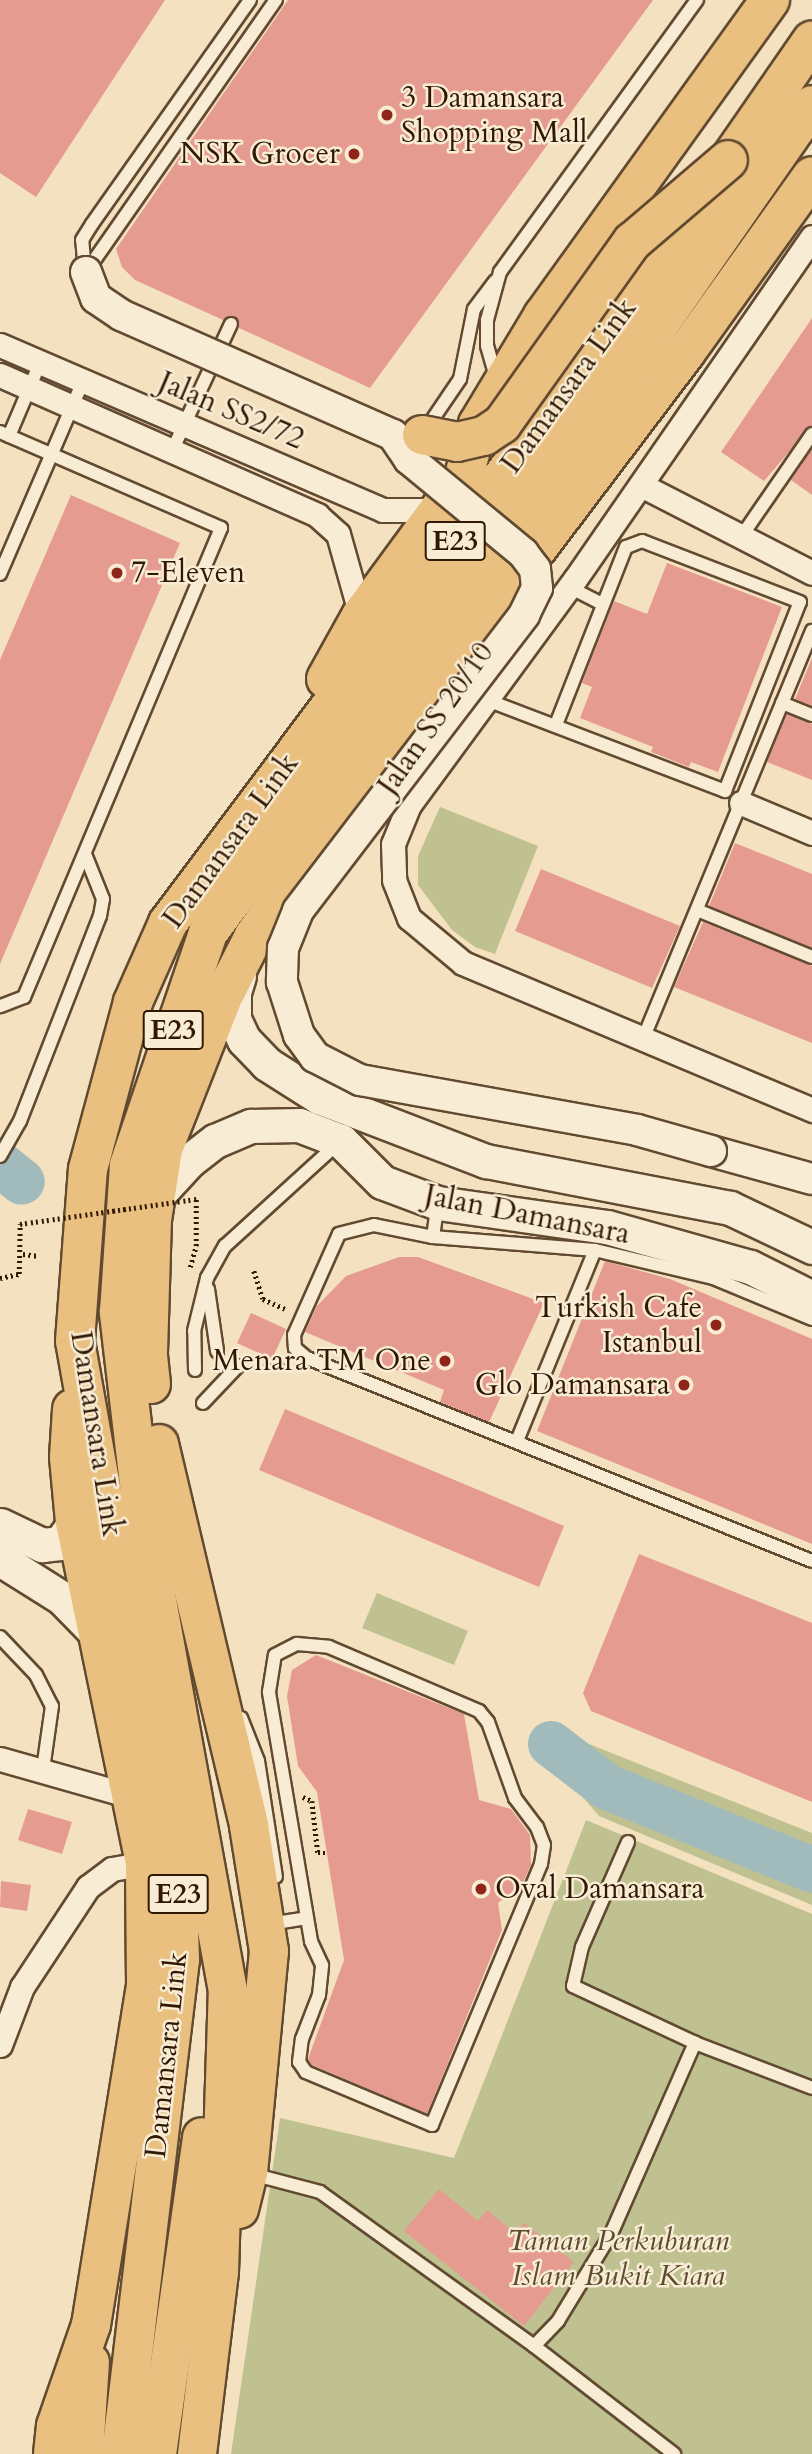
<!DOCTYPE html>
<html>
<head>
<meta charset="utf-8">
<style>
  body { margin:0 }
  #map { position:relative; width:812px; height:2454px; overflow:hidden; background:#f4e1bf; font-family:Cardo,serif }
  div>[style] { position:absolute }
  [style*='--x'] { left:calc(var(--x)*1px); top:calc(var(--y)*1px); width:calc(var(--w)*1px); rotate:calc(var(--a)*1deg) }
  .green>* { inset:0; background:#bfc290 }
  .river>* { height:46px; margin:-23px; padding:0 23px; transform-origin:23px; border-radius:23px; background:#a1bbbd }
  .building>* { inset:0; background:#e69b91 }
  .path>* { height:4.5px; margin-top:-2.25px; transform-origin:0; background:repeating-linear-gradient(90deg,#311802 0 2px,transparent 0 5.5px) }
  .roads { filter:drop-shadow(2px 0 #624a31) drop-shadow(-2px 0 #624a31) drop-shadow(0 2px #624a31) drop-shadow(0 -2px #624a31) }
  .service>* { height:12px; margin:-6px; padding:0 6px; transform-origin:6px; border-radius:6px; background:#f8ecd5 }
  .minor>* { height:23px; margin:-11.5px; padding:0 11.5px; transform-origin:11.5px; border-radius:11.5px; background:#f8ecd5 }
  .tertiary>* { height:30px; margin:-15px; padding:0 15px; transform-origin:15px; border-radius:15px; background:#f8ecd5 }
  .secondary>* { height:33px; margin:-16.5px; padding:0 16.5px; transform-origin:16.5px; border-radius:16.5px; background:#f8ecd5 }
  .motorway>* { height:38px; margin:-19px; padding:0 19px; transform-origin:19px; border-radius:19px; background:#eac080 }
  .path-bridge>* { height:4.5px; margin-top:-2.25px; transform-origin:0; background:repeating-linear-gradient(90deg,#311802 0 2px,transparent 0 5.5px) }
  .bridges { filter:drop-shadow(2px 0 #624a31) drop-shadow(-2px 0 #624a31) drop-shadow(0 2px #624a31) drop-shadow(0 -2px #624a31) }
  .tertiary-bridge>* { height:30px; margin:-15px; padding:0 15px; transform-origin:15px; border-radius:15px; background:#f8ecd5 }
  .motorway-bridge>* { height:38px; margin:-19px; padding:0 19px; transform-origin:19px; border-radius:19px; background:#eac080 }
  .dots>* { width:19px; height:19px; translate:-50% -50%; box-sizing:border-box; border:4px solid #f8ecd5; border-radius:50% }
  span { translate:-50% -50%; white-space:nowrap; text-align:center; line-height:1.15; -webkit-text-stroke:5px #f8ecd5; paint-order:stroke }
  .shield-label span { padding:2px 5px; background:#f8ecd5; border:2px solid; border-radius:5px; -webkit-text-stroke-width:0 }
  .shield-label { font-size:28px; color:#311802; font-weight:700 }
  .poi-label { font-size:30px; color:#311802 }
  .left { translate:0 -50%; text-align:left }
  .right { translate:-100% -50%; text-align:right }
  .street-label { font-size:30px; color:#311802 }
  .park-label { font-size:30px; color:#5c4b2d; font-style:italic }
</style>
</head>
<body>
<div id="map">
  <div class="green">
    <div style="clip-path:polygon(440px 807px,538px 846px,495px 954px,475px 947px,452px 930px,418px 885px,418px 856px)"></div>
    <div style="clip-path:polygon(377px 1593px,468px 1631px,454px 1665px,362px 1628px)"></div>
    <div style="clip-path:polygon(574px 1738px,812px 1833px,812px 1905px,599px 1816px,561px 1772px)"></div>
    <div style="clip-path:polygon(586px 1820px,812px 1914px,812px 2454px,231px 2454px,280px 2118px,454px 2158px)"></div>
  </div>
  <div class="river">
    <div style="--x:0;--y:1164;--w:28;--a:39"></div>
    <div style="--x:551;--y:1744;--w:71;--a:37.5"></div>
    <div style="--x:607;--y:1787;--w:221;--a:22"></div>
  </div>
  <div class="building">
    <div style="clip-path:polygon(0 0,165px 0,36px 197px,0 173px)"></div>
    <div style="clip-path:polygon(288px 0,653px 0,370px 388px,239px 328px,234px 316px,223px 320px,135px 280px,122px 267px,116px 249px)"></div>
    <div style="clip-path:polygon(812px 318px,812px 425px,764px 481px,721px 452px)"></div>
    <div style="clip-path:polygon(812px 449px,812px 495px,791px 480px)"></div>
    <div style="clip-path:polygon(71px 495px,180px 543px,0 964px,0 660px)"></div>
    <div style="clip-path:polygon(667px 563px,782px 607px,718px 772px,691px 762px,689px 767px,651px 752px,653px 747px,580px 718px,592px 687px,582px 683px,614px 601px,647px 614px)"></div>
    <div style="clip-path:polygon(812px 658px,812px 706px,795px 699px)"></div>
    <div style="clip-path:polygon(787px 714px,812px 724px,812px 780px,767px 762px)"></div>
    <div style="clip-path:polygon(735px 843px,812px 874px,812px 948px,709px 906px)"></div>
    <div style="clip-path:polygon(541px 869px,680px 926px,652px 988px,515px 931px)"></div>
    <div style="clip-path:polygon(703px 922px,812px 966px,812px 1043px,674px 987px)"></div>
    <div style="clip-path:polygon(399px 1257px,418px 1257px,544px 1303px,489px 1422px,440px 1402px,444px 1390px,305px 1332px,317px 1306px,346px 1276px)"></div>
    <div style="clip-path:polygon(605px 1261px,670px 1279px,812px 1339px,812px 1544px,537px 1431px)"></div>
    <div style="clip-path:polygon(251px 1313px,286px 1329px,272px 1359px,237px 1343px)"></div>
    <div style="clip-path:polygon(285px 1409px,564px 1526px,539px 1587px,259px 1470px)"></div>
    <div style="clip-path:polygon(639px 1554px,812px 1623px,812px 1802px,591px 1711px,583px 1693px)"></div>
    <div style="clip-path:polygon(316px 1655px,464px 1714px,479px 1800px,511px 1809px,530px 1835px,531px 1865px,523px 1883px,498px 1903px,502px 1930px,427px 2114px,312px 2065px,308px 2059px,344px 1960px,317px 1792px,298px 1766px,287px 1696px,292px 1670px)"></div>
    <div style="clip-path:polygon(28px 1809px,72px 1822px,62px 1854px,18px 1840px)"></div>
    <div style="clip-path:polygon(1px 1881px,31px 1885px,27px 1911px,0 1907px)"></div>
    <div style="clip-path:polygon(439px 2189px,478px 2221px,487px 2210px,516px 2234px,524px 2223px,574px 2262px,524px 2326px,404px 2231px)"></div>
  </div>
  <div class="path">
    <div style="--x:23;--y:1254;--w:16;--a:7"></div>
    <div style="--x:190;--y:1267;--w:22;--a:-74"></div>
    <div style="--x:196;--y:1246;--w:47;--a:-90"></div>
    <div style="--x:254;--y:1271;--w:29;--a:72"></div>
    <div style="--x:263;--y:1299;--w:24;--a:24"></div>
    <div style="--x:0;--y:1278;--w:19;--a:-12"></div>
    <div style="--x:19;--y:1274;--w:50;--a:-88.9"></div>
    <div style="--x:254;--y:1358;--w:20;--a:24"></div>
    <div style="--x:272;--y:1366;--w:13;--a:-13"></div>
    <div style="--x:303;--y:1797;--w:10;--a:24"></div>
    <div style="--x:312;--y:1801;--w:52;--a:83.4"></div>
    <div style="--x:318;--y:1853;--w:10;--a:0"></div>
  </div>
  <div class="roads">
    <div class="service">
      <div style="--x:85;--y:272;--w:32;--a:-95"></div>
      <div style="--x:82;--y:240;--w:19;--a:-58"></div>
      <div style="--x:92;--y:224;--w:274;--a:-54.8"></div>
      <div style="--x:86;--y:272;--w:332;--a:-55.1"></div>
      <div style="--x:496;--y:377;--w:32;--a:-106"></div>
      <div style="--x:487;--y:346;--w:26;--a:-90"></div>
      <div style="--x:487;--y:320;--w:50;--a:-74.8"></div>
      <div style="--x:500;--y:272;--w:336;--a:-54.1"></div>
      <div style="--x:426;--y:429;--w:60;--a:-55.8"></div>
      <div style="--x:460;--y:379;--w:71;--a:-78.7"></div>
      <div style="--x:474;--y:309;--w:35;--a:-53"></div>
      <div style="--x:0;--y:432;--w:241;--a:23.5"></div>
      <div style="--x:221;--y:528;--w:509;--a:112.78"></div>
      <div style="--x:24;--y:997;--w:26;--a:159"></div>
      <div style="--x:9;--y:436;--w:79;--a:-67"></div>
      <div style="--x:172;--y:451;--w:140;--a:-65.1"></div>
      <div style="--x:741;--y:537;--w:125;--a:-55.4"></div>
      <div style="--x:0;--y:574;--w:210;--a:-66.7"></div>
      <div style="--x:569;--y:587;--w:38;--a:27"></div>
      <div style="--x:487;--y:700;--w:255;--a:20.9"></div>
      <div style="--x:725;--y:791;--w:203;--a:-68.4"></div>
      <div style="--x:800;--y:602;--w:169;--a:-158.9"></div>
      <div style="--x:642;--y:541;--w:17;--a:159"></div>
      <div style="--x:626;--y:547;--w:191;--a:111.5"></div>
      <div style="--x:782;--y:703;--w:32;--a:22"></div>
      <div style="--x:697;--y:910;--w:124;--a:22.2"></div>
      <div style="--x:643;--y:1039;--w:442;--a:-67.5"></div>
      <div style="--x:0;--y:1156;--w:40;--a:-60.3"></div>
      <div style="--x:20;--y:1121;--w:220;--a:-68.7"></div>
      <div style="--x:100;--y:916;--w:17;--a:-80"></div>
      <div style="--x:103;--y:899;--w:48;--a:-111.8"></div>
      <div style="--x:433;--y:1237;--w:34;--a:-82"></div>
      <div style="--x:208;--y:1289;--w:63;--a:81.7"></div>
      <div style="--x:812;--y:1319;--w:107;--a:-157.5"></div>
      <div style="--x:713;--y:1278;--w:121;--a:-166.7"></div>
      <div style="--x:595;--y:1250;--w:163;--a:-175.4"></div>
      <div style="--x:433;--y:1237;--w:60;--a:-168.5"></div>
      <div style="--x:374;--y:1225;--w:36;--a:166"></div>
      <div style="--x:339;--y:1234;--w:111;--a:114"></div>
      <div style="--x:294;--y:1335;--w:13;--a:86"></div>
      <div style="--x:295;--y:1348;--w:16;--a:40"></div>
      <div style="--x:307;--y:1358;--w:544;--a:21.9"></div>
      <div style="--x:195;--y:1370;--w:39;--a:-91"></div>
      <div style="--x:194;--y:1331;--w:55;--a:-76.2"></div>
      <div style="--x:207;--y:1278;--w:37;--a:-61"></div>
      <div style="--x:225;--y:1246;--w:153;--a:-42.3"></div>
      <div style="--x:203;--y:1403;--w:51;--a:-46.6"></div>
      <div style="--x:517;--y:1441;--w:206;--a:-67.8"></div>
      <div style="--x:0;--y:1637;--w:52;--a:46.5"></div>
      <div style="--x:36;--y:1675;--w:35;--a:63"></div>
      <div style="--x:52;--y:1706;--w:64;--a:98.1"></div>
      <div style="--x:297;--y:1644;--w:32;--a:5"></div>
      <div style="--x:329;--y:1647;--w:163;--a:23.1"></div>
      <div style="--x:479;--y:1711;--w:14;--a:51"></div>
      <div style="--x:488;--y:1722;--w:81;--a:70.4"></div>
      <div style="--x:515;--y:1798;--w:36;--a:53"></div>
      <div style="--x:537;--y:1827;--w:19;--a:69"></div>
      <div style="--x:544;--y:1845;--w:19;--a:99"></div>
      <div style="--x:541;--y:1864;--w:283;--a:112.7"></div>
      <div style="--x:432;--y:2125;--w:137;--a:-157.2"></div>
      <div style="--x:306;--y:2072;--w:12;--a:-125"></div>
      <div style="--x:299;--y:2062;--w:23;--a:-83"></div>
      <div style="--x:302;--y:2039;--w:47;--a:-68.9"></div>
      <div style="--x:319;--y:1995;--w:30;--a:-84"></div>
      <div style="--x:322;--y:1965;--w:26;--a:-115"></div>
      <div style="--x:311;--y:1941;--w:253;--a:-99.6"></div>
      <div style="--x:269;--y:1692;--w:37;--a:-81"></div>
      <div style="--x:275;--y:1655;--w:25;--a:-27"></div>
      <div style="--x:241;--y:1718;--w:46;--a:68.4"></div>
      <div style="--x:258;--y:1761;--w:117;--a:81.2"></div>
      <div style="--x:628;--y:1842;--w:115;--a:113.7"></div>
      <div style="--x:582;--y:1947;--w:40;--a:103"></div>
      <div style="--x:573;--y:1986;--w:135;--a:25"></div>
      <div style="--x:282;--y:1922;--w:25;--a:-9"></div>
      <div style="--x:252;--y:2174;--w:70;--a:14.8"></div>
      <div style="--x:320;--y:2192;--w:264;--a:35.7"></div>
      <div style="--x:534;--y:2346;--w:35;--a:-46"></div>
      <div style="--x:558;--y:2321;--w:102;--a:-58.7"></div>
      <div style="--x:611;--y:2234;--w:209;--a:-66.3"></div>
      <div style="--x:695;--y:2043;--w:125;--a:21"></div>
      <div style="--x:534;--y:2346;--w:177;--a:37.6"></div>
    </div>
    <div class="minor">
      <div style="--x:812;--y:237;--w:416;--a:124.7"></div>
      <div style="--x:575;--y:579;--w:280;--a:126.3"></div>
      <div style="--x:409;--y:805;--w:42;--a:112.3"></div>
      <div style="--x:393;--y:844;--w:36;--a:88"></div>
      <div style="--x:394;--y:880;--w:41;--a:68.5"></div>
      <div style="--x:409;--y:918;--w:70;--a:39.8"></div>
      <div style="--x:463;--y:963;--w:379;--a:22.8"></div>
      <div style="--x:0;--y:345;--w:417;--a:23.3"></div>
      <div style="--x:383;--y:510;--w:60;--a:0"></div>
      <div style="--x:0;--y:375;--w:347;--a:23.8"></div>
      <div style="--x:317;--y:515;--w:28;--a:42"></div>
      <div style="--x:338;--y:534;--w:85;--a:74.3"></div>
      <div style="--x:641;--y:485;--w:192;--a:27.2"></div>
      <div style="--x:741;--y:803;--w:77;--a:22.9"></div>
      <div style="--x:0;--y:1759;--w:139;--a:15.8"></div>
      <div style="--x:0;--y:2045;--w:62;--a:-69.2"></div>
      <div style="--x:22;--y:1987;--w:120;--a:-56.6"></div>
      <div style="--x:88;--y:1887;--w:30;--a:-37"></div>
      <div style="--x:112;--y:1869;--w:34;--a:-10"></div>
    </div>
    <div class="tertiary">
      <div style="--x:711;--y:1151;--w:105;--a:15.5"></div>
    </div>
    <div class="secondary">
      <div style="--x:239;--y:976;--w:17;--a:107"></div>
      <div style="--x:234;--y:992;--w:27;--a:90"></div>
      <div style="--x:234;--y:1019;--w:23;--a:65"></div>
      <div style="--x:244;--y:1040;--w:33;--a:46"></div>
      <div style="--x:267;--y:1064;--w:62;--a:32.4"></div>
      <div style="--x:319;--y:1097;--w:179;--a:21"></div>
      <div style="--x:486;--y:1161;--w:248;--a:10.9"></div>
      <div style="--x:730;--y:1208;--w:91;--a:25.4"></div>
      <div style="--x:153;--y:1200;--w:53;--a:-47.3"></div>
      <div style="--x:189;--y:1161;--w:33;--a:-38"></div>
      <div style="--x:215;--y:1141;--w:39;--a:-23"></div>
      <div style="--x:251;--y:1126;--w:48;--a:-1.2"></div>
      <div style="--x:299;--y:1125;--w:45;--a:20.9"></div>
      <div style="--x:341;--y:1141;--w:58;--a:45"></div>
      <div style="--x:382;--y:1182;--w:60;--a:20.6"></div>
      <div style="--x:438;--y:1203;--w:171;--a:8.1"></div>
      <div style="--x:607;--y:1227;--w:148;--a:15.6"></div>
      <div style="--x:750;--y:1267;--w:69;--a:26.6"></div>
      <div style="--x:0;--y:1525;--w:47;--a:25.5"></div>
      <div style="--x:42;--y:1545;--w:18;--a:-6"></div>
      <div style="--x:60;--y:1543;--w:26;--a:-54"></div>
      <div style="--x:0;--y:1559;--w:73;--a:32.2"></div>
      <div style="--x:62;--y:1598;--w:50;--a:45.8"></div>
    </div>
    <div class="motorway">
      <div style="--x:326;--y:679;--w:72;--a:-60.9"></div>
      <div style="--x:361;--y:616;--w:174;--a:-53.7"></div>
      <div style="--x:464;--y:476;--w:54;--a:-74.9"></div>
      <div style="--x:478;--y:424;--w:126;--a:-59"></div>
      <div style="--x:543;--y:316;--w:389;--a:-54.3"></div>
      <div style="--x:151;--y:1384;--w:31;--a:-96"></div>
      <div style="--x:148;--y:1353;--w:133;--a:-88.3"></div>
      <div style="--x:152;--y:1220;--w:72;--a:-81.2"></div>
      <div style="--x:163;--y:1149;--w:161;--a:-68.5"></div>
      <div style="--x:222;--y:999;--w:71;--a:-63.1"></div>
      <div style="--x:254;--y:936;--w:143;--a:-56.1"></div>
      <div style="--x:334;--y:817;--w:583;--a:-52.87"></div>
      <div style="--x:686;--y:352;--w:216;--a:-54.4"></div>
      <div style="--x:159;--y:1444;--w:392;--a:76.7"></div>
      <div style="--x:249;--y:1826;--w:127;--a:80.9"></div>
      <div style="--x:269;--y:1951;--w:223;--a:95.4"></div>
      <div style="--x:248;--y:2173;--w:37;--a:104"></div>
      <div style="--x:53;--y:2454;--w:28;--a:-84"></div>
      <div style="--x:56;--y:2426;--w:107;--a:-70.9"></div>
      <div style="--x:91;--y:2325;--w:345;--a:-80.8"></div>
      <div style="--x:146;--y:1984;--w:121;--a:-90.5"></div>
      <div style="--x:145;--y:1863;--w:348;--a:-101.6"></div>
      <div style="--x:75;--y:1522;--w:65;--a:-95.3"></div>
      <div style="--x:69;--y:1457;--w:48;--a:-86.4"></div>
      <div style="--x:84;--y:2454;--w:92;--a:-86.3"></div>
      <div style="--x:121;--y:2454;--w:498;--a:-83.2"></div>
      <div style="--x:180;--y:1960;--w:92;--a:-91.9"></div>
      <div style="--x:177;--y:1868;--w:116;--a:-98.4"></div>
      <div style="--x:160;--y:1753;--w:261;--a:-102.6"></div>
      <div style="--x:103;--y:1498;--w:159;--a:-100.1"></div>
      <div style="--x:75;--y:1341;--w:172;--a:-85.7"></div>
      <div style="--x:88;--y:1169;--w:173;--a:-74.9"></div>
      <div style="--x:133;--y:1002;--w:86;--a:-66.1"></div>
      <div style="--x:168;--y:923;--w:719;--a:-53.15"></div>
      <div style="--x:599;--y:348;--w:374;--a:-55.3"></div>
      <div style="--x:157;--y:2454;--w:320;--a:-81.9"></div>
      <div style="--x:197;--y:2454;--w:183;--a:-83.1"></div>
      <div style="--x:219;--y:2272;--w:281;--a:-88.2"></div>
      <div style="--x:228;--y:1991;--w:463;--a:-100.3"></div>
      <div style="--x:145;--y:1535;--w:225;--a:-96.7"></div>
      <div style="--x:119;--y:1312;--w:147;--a:-86.1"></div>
      <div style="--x:129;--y:1165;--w:245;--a:-71.2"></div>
      <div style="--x:208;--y:933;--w:705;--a:-53.31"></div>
      <div style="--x:629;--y:368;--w:320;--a:-55.2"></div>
    </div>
  </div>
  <div class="path-bridge">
    <div style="--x:20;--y:1224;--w:178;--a:-8.1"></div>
  </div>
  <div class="bridges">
    <div class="tertiary-bridge">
      <div style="--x:86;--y:272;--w:28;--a:69"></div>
      <div style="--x:96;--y:298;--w:30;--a:34"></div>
      <div style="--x:121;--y:315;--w:297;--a:23.8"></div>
      <div style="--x:393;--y:435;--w:29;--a:56"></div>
      <div style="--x:409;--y:459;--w:148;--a:39.5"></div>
      <div style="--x:523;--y:553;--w:20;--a:53"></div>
      <div style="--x:535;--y:569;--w:19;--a:84"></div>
      <div style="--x:537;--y:588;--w:30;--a:116"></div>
      <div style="--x:524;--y:615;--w:372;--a:127.4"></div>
      <div style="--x:298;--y:911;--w:40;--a:112"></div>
      <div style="--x:283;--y:948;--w:34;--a:92"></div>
      <div style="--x:282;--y:982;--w:56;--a:72.2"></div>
      <div style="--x:299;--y:1035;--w:27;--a:54"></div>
      <div style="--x:315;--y:1057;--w:51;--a:27.1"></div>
      <div style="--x:360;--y:1080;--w:281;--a:10.2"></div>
      <div style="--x:637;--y:1130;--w:77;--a:15.8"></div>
    </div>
    <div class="motorway-bridge">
      <div style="--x:422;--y:435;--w:36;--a:11"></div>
      <div style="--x:457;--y:442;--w:28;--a:-13"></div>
      <div style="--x:484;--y:436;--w:22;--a:-34"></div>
      <div style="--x:502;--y:424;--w:224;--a:-54.5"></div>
      <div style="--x:632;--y:242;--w:126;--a:-40.5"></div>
    </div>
  </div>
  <div class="dots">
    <div style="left:387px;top:115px;background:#8f2418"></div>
    <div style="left:354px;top:154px;background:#8f2418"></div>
    <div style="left:117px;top:573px;background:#8f2418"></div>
    <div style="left:716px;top:1325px;background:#8f2418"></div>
    <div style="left:445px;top:1361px;background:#8f2418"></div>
    <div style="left:684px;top:1385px;background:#8f2418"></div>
    <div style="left:481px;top:1889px;background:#8f2418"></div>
  </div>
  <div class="shield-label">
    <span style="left:455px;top:541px">E23</span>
    <span style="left:173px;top:1030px">E23</span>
    <span style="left:178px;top:1894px">E23</span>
  </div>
  <div class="poi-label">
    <span class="left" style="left:401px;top:115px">3 Damansara<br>Shopping Mall</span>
    <span class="right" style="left:340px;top:154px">NSK Grocer</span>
    <span class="left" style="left:131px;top:573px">7-Eleven</span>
    <span class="right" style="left:702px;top:1325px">Turkish Cafe<br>Istanbul</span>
    <span class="right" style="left:431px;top:1361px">Menara TM One</span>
    <span class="right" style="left:670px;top:1385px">Glo Damansara</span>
    <span class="left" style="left:495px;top:1889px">Oval Damansara</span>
  </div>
  <div class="street-label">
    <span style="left:569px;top:386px;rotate:-54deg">Damansara Link</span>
    <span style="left:231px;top:411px;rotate:23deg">Jalan SS2/72</span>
    <span style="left:436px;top:719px;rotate:-55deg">Jalan SS 20/10</span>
    <span style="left:231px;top:841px;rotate:-54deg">Damansara Link</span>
    <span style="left:527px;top:1215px;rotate:11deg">Jalan Damansara</span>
    <span style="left:96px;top:1434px;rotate:81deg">Damansara Link</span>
    <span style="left:167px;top:2055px;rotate:-84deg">Damansara Link</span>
  </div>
  <div class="park-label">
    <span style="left:618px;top:2258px">Taman Perkuburan<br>Islam Bukit Kiara</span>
  </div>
</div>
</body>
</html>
